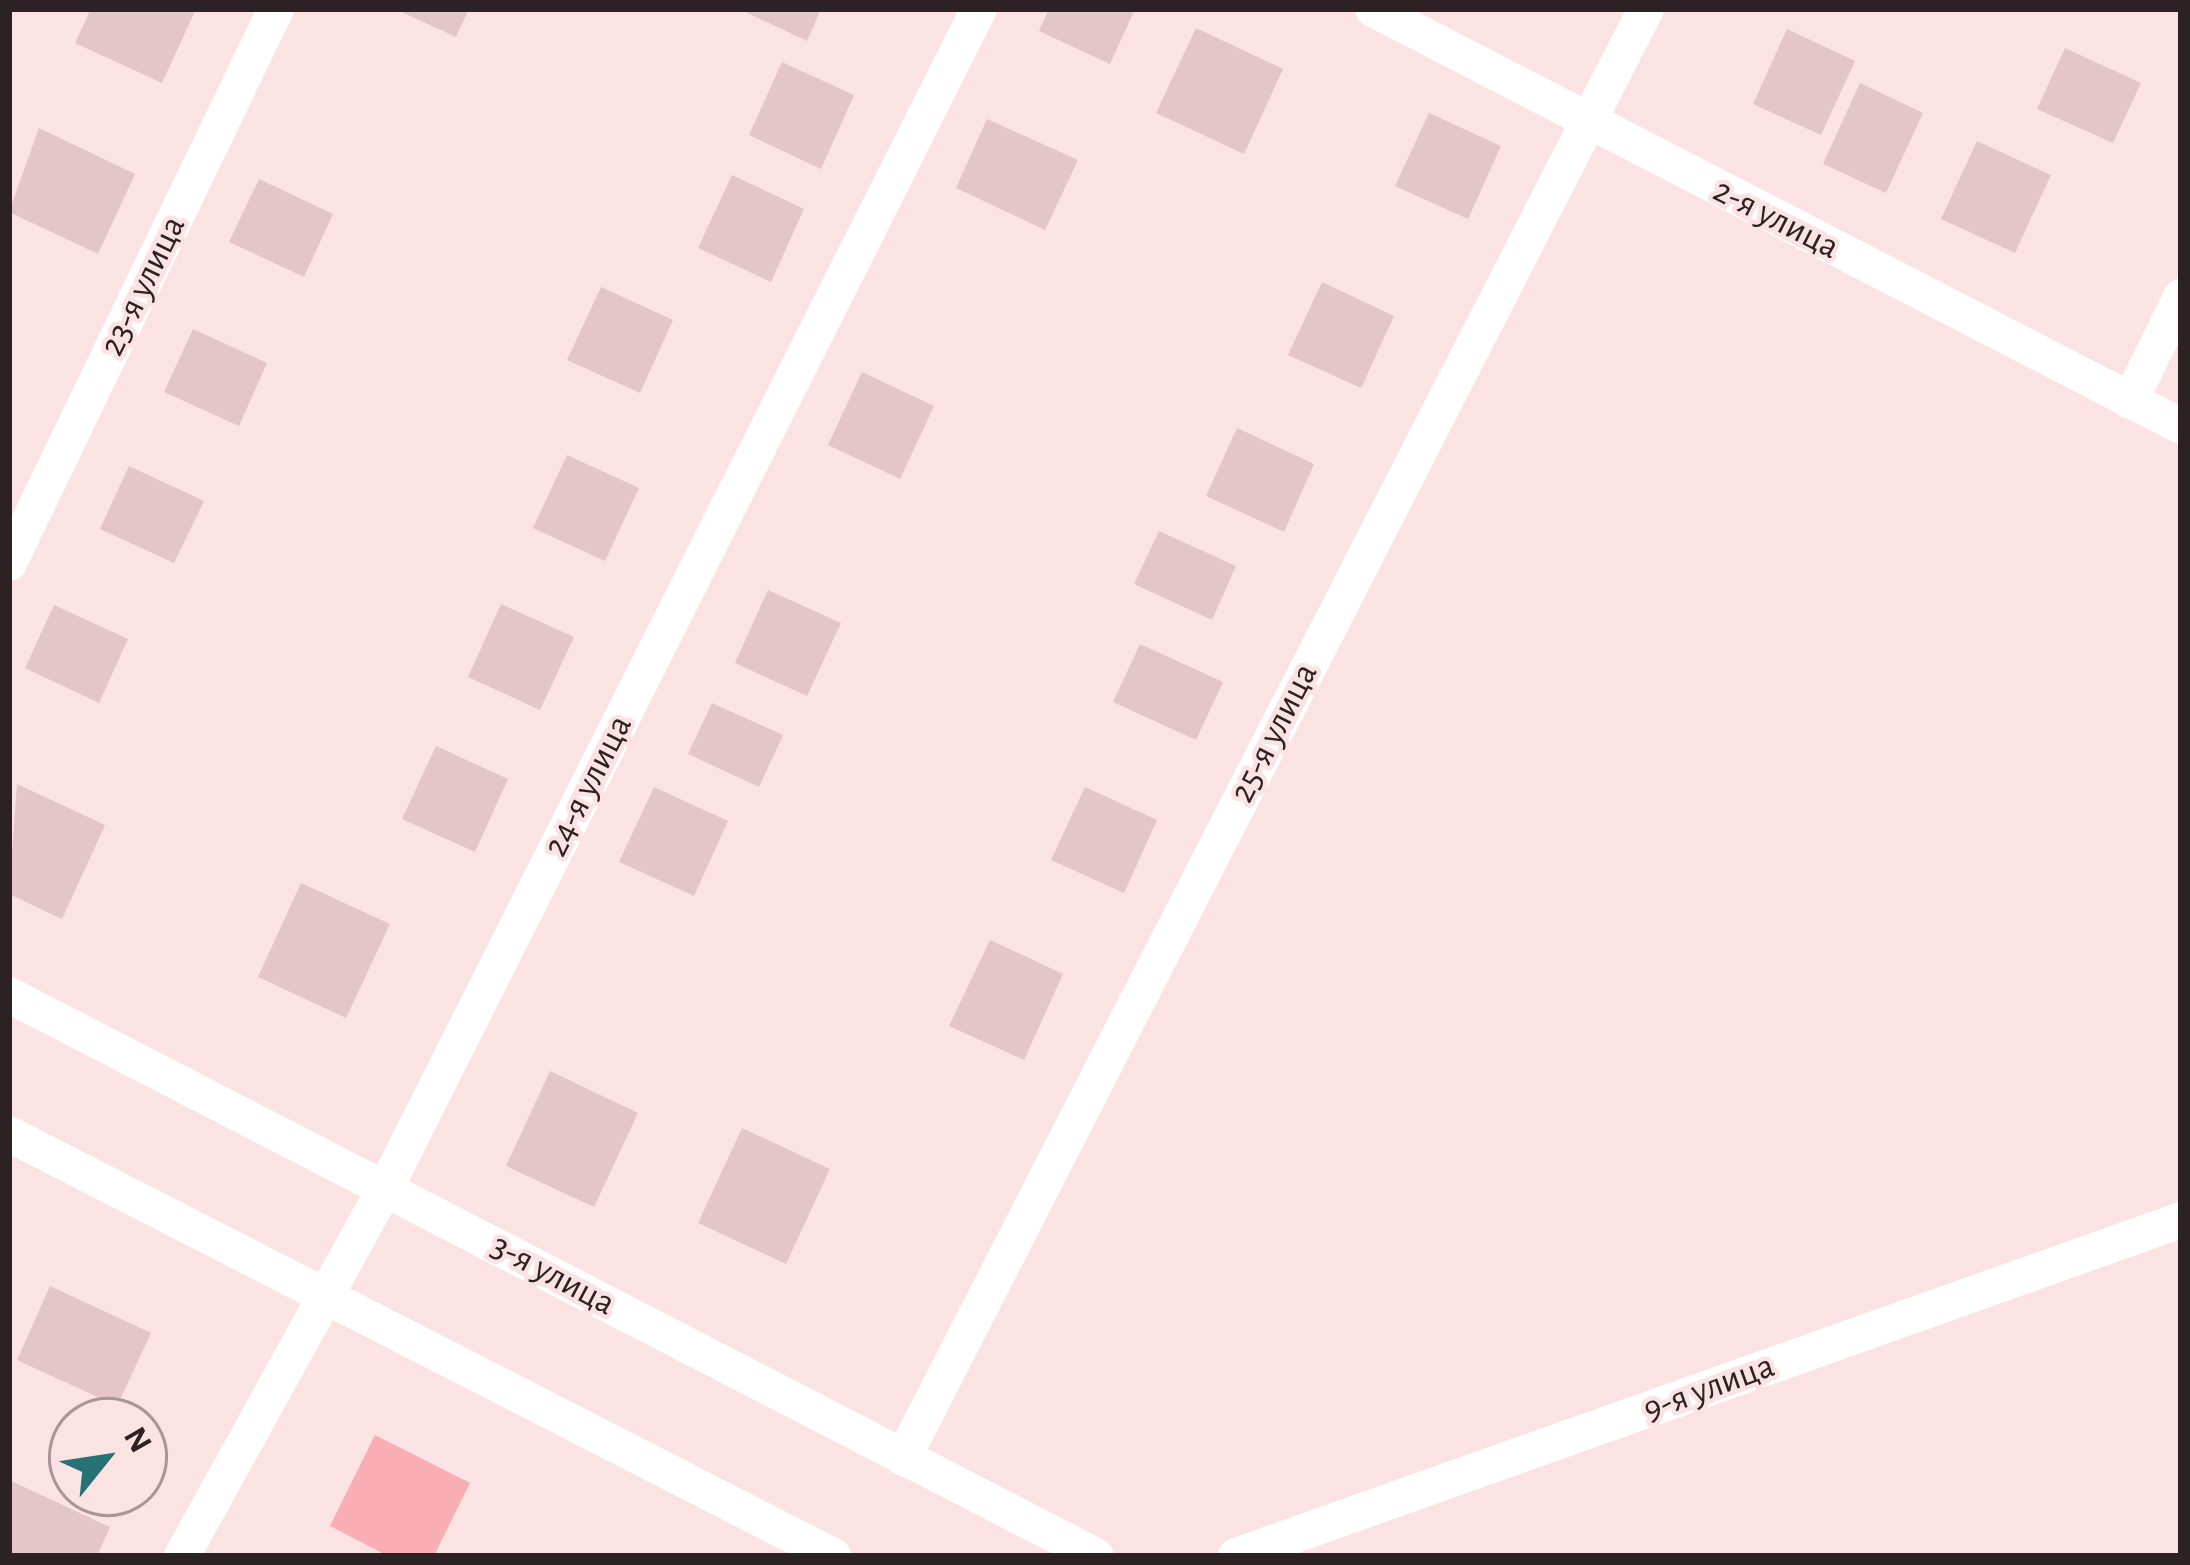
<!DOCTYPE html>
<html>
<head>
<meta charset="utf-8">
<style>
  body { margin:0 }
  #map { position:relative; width:2190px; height:1565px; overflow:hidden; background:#fbe2e3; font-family:"Alegreya Sans",sans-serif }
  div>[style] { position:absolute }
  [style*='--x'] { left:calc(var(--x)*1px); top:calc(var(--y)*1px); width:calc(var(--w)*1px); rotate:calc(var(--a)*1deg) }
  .green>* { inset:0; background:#f9adb4 }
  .building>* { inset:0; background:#e5c6c8 }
  .minor>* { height:36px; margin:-18px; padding:0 18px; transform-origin:18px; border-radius:18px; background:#fff }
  span { translate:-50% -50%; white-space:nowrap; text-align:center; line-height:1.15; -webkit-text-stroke:9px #fbe2e3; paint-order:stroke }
  .street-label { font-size:36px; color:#2d2223 }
  .frame { position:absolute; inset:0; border:12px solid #2d2223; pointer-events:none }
  .north { position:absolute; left:48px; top:1397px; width:120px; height:120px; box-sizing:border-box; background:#fbe2e3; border:3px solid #a99596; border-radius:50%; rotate:60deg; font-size:33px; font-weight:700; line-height:48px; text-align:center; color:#2d2223 }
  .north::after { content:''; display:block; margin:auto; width:42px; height:54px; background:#277275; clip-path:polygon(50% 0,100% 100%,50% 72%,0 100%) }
</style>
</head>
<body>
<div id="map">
  <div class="green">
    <div style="clip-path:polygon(375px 1435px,470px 1483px,434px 1556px,388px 1556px,330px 1526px)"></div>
  </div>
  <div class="building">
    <div style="clip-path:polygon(91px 9px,196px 9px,162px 83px,75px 43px)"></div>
    <div style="clip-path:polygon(395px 9px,469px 9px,456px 37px)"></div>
    <div style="clip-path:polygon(739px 9px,821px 9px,807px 41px)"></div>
    <div style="clip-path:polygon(1049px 9px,1135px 9px,1110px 64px,1039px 31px)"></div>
    <div style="clip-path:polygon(1196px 28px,1283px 69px,1244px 154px,1156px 113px)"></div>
    <div style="clip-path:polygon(1787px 29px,1855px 61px,1821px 135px,1753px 104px)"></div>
    <div style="clip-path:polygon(2065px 48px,2141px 83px,2113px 143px,2037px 109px)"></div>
    <div style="clip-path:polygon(782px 62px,854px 95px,821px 169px,749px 135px)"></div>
    <div style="clip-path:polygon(1860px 83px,1923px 113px,1886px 193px,1823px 164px)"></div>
    <div style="clip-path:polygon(1429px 113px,1501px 146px,1468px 219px,1395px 186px)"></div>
    <div style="clip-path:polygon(987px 119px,1078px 160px,1045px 230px,956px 188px)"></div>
    <div style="clip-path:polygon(39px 128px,135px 174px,98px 254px,9px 212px)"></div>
    <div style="clip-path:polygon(1977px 141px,2051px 175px,2015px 253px,1941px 219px)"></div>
    <div style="clip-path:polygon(732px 175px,804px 209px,771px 282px,698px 248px)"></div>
    <div style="clip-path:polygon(259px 179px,333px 214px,304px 277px,229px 242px)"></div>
    <div style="clip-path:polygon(1322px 282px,1394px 316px,1361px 388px,1288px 355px)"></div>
    <div style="clip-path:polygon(601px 287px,673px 320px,640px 393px,567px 360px)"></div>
    <div style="clip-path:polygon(193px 329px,267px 363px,239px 426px,164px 392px)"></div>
    <div style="clip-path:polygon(862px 372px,934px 406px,900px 479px,828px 445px)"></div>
    <div style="clip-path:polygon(1237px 428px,1314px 464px,1284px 532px,1206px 496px)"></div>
    <div style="clip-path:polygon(567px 455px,639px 488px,605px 561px,533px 528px)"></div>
    <div style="clip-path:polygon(129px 466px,204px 501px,174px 563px,100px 529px)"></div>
    <div style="clip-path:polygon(1159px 531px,1236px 566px,1212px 620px,1134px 584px)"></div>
    <div style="clip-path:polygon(768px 590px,841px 623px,807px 696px,735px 663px)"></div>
    <div style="clip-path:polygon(501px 604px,574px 637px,540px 710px,468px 677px)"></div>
    <div style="clip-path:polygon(54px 605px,128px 639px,99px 703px,25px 668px)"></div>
    <div style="clip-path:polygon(1140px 644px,1223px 682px,1196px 740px,1113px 702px)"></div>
    <div style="clip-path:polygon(712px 703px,783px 735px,759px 787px,688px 754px)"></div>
    <div style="clip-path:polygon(436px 746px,508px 779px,475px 852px,402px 819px)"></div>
    <div style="clip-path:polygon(17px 784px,105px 825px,62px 919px,9px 894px)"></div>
    <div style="clip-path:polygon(654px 787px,728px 821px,694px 896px,619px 862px)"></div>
    <div style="clip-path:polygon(1085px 787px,1157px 820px,1124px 893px,1051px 860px)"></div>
    <div style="clip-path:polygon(301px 883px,390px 924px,346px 1018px,258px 977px)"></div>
    <div style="clip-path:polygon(990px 940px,1063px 974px,1024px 1060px,949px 1026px)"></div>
    <div style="clip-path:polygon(550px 1071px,638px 1113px,594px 1207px,506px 1166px)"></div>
    <div style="clip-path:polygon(742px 1128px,830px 1169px,786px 1264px,698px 1223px)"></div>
    <div style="clip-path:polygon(50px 1286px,151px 1333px,117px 1406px,17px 1360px)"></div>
    <div style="clip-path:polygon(9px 1480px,110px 1527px,97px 1556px,9px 1556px)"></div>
  </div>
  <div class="minor">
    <div style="--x:1373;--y:9;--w:909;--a:27.3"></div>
    <div style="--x:2130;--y:401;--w:116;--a:-63.9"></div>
    <div style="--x:9;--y:563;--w:615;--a:-64.27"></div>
    <div style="--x:9;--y:995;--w:1223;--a:27.3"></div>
    <div style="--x:9;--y:1134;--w:926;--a:27.12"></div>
    <div style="--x:903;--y:1458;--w:1628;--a:-62.85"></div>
    <div style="--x:182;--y:1556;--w:422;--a:-61.1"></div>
    <div style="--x:386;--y:1187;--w:1319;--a:-63.28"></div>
    <div style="--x:1236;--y:1556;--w:1003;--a:-19.57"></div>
  </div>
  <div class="street-label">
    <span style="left:1776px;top:219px;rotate:27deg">2-я улица</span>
    <span style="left:143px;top:286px;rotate:-64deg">23-я улица</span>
    <span style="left:1274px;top:733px;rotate:-63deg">25-я улица</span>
    <span style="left:588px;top:786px;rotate:-63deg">24-я улица</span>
    <span style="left:553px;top:1275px;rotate:28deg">3-я улица</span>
    <span style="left:1709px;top:1388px;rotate:-20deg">9-я улица</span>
  </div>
  <div class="frame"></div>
  <div class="north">N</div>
</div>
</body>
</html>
